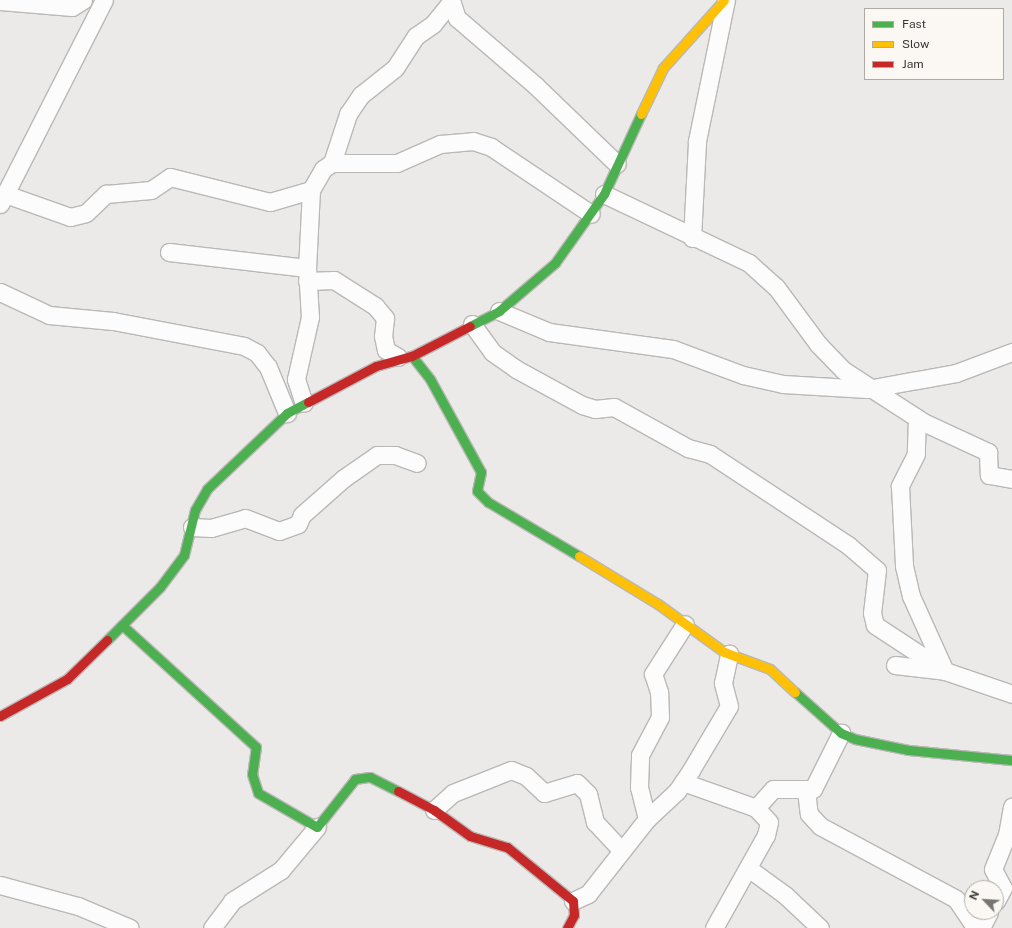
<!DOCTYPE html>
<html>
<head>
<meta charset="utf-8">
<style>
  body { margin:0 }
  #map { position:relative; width:1012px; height:928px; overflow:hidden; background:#eceae8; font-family:"Public Sans",sans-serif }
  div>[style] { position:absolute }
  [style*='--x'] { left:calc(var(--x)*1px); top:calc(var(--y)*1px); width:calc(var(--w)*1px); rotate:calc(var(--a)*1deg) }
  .roads { filter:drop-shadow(1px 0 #bab8b6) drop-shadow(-1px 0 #bab8b6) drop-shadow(0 1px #bab8b6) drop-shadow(0 -1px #bab8b6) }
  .street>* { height:17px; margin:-8.5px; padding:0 8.5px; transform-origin:8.5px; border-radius:8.5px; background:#fcfcfc }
  .fast>* { height:9px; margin:-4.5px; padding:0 4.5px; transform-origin:4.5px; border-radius:4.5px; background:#4caf50 }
  .slow>* { height:9px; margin:-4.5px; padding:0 4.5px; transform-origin:4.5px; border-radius:4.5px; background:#ffc107 }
  .jam>* { height:9px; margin:-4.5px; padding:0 4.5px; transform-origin:4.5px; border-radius:4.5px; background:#c62828 }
  span { translate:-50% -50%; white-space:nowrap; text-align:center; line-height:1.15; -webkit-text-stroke:3.5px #fbf8f3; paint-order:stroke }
  .legend { position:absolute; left:864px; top:8px; width:140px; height:72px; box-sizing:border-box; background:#fbf8f3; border:1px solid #adaaa7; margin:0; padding:5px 7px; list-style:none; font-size:12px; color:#373634 }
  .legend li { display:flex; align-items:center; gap:8px; height:20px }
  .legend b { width:20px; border:1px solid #adaaa7 }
  .north { position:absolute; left:964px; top:880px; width:40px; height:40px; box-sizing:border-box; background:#fbf8f3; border:1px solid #adaaa7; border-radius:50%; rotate:295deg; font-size:11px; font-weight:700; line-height:16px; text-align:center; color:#373634 }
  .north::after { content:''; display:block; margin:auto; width:14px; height:18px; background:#767573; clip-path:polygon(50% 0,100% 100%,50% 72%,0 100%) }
</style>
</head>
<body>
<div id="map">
  <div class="roads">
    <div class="street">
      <div style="--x:451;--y:0;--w:19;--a:72"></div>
      <div style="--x:457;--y:18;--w:104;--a:40.7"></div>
      <div style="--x:536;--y:86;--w:112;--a:43.9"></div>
      <div style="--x:0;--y:1;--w:72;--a:4.8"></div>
      <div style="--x:72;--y:7;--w:13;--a:-32"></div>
      <div style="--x:332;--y:163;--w:52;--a:-71.9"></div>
      <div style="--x:348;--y:114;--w:23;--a:-56"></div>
      <div style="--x:361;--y:95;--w:43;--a:-38.5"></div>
      <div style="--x:395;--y:68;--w:38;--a:-57"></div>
      <div style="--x:416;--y:36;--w:21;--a:-35"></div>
      <div style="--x:433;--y:24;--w:28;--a:-51"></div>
      <div style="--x:311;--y:190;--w:24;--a:-60"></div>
      <div style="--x:323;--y:169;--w:11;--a:-34"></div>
      <div style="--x:332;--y:163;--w:65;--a:0"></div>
      <div style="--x:397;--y:163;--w:47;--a:-23.8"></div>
      <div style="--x:440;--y:144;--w:33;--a:-5"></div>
      <div style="--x:473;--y:141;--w:19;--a:18"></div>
      <div style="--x:491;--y:147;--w:120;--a:33.8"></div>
      <div style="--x:604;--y:194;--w:161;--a:25.4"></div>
      <div style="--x:749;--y:263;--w:36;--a:42"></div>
      <div style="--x:776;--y:287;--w:71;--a:53.6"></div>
      <div style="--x:818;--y:344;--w:36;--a:46"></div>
      <div style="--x:843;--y:370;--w:95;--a:33"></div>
      <div style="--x:923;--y:422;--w:72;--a:24.8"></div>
      <div style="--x:988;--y:452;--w:23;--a:88"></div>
      <div style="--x:989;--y:475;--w:23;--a:10"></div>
      <div style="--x:8;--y:195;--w:66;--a:19.5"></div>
      <div style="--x:70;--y:217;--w:16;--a:-14"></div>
      <div style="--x:86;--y:213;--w:28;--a:-44"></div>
      <div style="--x:106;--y:194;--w:45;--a:-5.1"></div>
      <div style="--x:151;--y:190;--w:23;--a:-34"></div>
      <div style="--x:170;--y:177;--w:103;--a:14"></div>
      <div style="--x:270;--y:202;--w:43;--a:-16.3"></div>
      <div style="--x:311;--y:190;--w:78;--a:92.9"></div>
      <div style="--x:307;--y:268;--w:49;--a:86.5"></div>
      <div style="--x:310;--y:317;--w:64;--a:102.7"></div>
      <div style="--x:296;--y:379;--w:25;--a:72"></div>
      <div style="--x:0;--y:204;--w:229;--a:-63"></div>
      <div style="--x:692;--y:238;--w:97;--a:-87"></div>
      <div style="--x:697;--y:141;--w:144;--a:-78.4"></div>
      <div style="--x:169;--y:252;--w:139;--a:6.6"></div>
      <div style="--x:307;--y:281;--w:27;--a:-2"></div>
      <div style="--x:334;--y:280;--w:49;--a:32.4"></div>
      <div style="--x:375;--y:306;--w:16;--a:50"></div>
      <div style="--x:385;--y:318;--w:18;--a:96"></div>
      <div style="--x:383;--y:336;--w:14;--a:78"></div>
      <div style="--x:386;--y:350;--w:14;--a:30"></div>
      <div style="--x:0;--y:292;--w:54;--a:25.1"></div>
      <div style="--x:49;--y:315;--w:64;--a:5.4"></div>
      <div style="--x:113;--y:321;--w:133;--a:10.8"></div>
      <div style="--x:244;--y:346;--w:15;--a:28"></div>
      <div style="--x:257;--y:353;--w:18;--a:52"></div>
      <div style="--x:268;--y:367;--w:50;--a:67.6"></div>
      <div style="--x:499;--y:311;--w:54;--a:22.8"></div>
      <div style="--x:549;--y:332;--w:125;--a:7.8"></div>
      <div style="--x:673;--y:349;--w:75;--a:20.4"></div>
      <div style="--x:743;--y:375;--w:41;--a:12.7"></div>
      <div style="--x:783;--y:384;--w:84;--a:3.4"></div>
      <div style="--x:867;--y:389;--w:90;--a:-10.2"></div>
      <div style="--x:956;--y:373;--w:60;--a:-20.6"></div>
      <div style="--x:472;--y:324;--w:34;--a:54"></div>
      <div style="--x:492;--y:352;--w:29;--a:35"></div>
      <div style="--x:516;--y:369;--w:75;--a:28.6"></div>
      <div style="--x:582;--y:405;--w:14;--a:17"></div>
      <div style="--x:595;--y:409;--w:19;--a:-6"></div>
      <div style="--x:614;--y:407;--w:85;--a:29"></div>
      <div style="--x:688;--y:448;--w:23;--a:15"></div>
      <div style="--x:710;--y:454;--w:165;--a:33.4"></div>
      <div style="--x:848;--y:545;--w:38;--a:41"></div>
      <div style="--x:877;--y:570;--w:43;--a:96.6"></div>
      <div style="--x:872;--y:613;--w:12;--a:76"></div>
      <div style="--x:875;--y:625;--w:84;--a:33.3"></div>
      <div style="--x:917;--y:418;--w:36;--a:92"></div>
      <div style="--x:916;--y:454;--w:36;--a:117"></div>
      <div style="--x:900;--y:486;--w:80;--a:87.1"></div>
      <div style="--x:904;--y:566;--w:31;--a:77"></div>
      <div style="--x:911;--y:596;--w:80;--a:65.7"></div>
      <div style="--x:192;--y:527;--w:19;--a:3"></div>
      <div style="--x:211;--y:528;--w:35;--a:-16"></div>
      <div style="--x:245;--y:518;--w:36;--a:21"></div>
      <div style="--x:279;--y:531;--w:20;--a:-20"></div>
      <div style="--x:298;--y:524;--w:10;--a:-66"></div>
      <div style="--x:302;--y:515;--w:56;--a:-41.4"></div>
      <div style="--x:344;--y:478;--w:40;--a:-34.9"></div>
      <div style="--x:377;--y:455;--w:18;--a:0"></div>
      <div style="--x:395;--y:455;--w:23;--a:20"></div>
      <div style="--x:895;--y:665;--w:50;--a:6.8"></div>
      <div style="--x:945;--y:671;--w:71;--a:18.9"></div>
      <div style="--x:683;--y:782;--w:77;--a:19.6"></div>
      <div style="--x:756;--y:808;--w:25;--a:-48"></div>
      <div style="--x:773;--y:789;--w:40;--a:0"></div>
      <div style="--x:813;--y:789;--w:63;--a:-63.4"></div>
      <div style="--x:806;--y:791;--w:23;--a:83"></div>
      <div style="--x:809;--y:814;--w:16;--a:47"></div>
      <div style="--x:820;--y:826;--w:154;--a:28.2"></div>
      <div style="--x:956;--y:899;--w:32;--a:56"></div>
      <div style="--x:434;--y:810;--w:25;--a:-42"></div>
      <div style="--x:453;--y:793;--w:62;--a:-21.6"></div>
      <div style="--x:511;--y:770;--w:16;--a:22"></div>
      <div style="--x:526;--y:776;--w:25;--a:43"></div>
      <div style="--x:544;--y:793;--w:34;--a:-17"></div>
      <div style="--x:577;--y:783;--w:16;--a:45"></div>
      <div style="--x:588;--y:794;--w:29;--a:76"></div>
      <div style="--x:595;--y:822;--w:38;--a:47"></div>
      <div style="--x:647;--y:819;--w:33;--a:-104"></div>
      <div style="--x:639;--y:787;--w:32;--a:-88"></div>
      <div style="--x:640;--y:755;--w:43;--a:-62.2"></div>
      <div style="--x:660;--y:717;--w:25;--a:-92"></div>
      <div style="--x:659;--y:692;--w:19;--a:-108"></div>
      <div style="--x:653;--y:674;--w:59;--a:-57.4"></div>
      <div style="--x:748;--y:868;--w:46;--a:36.1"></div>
      <div style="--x:785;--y:895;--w:48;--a:43.3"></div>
      <div style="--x:0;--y:885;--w:81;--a:15.1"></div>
      <div style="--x:78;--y:906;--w:56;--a:22.9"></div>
      <div style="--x:573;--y:901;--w:17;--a:-25"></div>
      <div style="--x:588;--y:894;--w:95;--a:-51.8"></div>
      <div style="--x:647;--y:819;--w:41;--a:-43"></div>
      <div style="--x:677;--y:791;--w:25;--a:-56"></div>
      <div style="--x:691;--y:770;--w:74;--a:-59.3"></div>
      <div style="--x:729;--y:706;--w:24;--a:-105"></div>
      <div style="--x:723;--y:683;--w:30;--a:-78"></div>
      <div style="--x:996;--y:901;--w:15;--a:-62"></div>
      <div style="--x:1003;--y:888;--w:21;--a:-118"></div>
      <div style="--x:993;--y:869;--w:37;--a:-68"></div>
      <div style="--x:1007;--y:835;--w:29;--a:-80"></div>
      <div style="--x:212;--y:928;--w:34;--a:-53"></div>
      <div style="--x:232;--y:901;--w:58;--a:-32.3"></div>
      <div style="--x:281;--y:870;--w:56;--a:-50.1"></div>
      <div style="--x:714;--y:928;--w:107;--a:-60.8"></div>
      <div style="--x:766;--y:835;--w:13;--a:-77"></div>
      <div style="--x:769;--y:822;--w:19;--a:-133"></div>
      <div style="--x:981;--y:928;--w:18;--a:-63"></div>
    </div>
    <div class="fast">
      <div style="--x:470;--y:326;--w:33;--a:-27"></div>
      <div style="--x:499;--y:311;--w:74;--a:-40.6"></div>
      <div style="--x:555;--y:263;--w:85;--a:-54.6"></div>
      <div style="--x:604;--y:194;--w:88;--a:-65.2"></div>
      <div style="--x:412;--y:356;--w:29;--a:52"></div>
      <div style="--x:430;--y:379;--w:106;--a:61.3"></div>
      <div style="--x:481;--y:472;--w:19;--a:102"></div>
      <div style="--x:477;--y:491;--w:16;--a:45"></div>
      <div style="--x:488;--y:502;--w:106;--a:30.7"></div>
      <div style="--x:122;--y:625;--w:181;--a:42.3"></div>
      <div style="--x:256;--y:747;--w:27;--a:98"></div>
      <div style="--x:252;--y:774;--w:20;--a:72"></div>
      <div style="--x:258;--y:793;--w:68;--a:30"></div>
      <div style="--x:317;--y:827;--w:61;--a:-51.6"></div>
      <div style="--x:355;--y:779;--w:15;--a:-8"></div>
      <div style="--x:370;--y:777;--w:31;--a:27"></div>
      <div style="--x:107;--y:640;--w:75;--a:-45"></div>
      <div style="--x:160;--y:587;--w:40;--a:-53"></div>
      <div style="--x:184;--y:555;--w:46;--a:-76.3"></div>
      <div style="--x:195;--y:510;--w:24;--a:-60"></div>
      <div style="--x:207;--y:489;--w:110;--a:-43.5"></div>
      <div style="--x:287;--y:413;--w:24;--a:-28"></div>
      <div style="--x:795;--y:692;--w:62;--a:41.7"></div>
      <div style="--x:841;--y:733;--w:15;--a:23"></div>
      <div style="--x:855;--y:739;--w:54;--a:11.7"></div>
      <div style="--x:908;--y:750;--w:104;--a:5.5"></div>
    </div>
    <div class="slow">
      <div style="--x:641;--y:114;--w:51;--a:-64.4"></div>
      <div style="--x:663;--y:68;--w:91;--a:-48.1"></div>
      <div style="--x:579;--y:556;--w:92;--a:31.3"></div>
      <div style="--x:658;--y:604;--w:82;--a:36"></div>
      <div style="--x:724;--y:652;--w:49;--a:20.3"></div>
      <div style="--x:770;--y:669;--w:34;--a:43"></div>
    </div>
    <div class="jam">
      <div style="--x:308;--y:402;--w:77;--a:-27.9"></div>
      <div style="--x:376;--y:366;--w:37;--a:-16"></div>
      <div style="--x:412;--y:356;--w:65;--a:-27.3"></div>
      <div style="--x:0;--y:716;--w:77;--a:-28.9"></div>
      <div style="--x:67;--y:679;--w:56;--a:-44.3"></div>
      <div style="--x:398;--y:791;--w:41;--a:27.8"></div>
      <div style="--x:434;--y:810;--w:44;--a:35.8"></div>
      <div style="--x:470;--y:836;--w:39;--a:17"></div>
      <div style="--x:507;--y:847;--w:85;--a:39.3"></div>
      <div style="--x:573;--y:901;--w:14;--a:86"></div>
      <div style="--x:574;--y:915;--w:15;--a:118"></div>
    </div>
  </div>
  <ul class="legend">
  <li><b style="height:5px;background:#4caf50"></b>Fast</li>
  <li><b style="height:5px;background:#ffc107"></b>Slow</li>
  <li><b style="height:5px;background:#c62828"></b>Jam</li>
  </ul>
  <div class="north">N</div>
</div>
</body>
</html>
